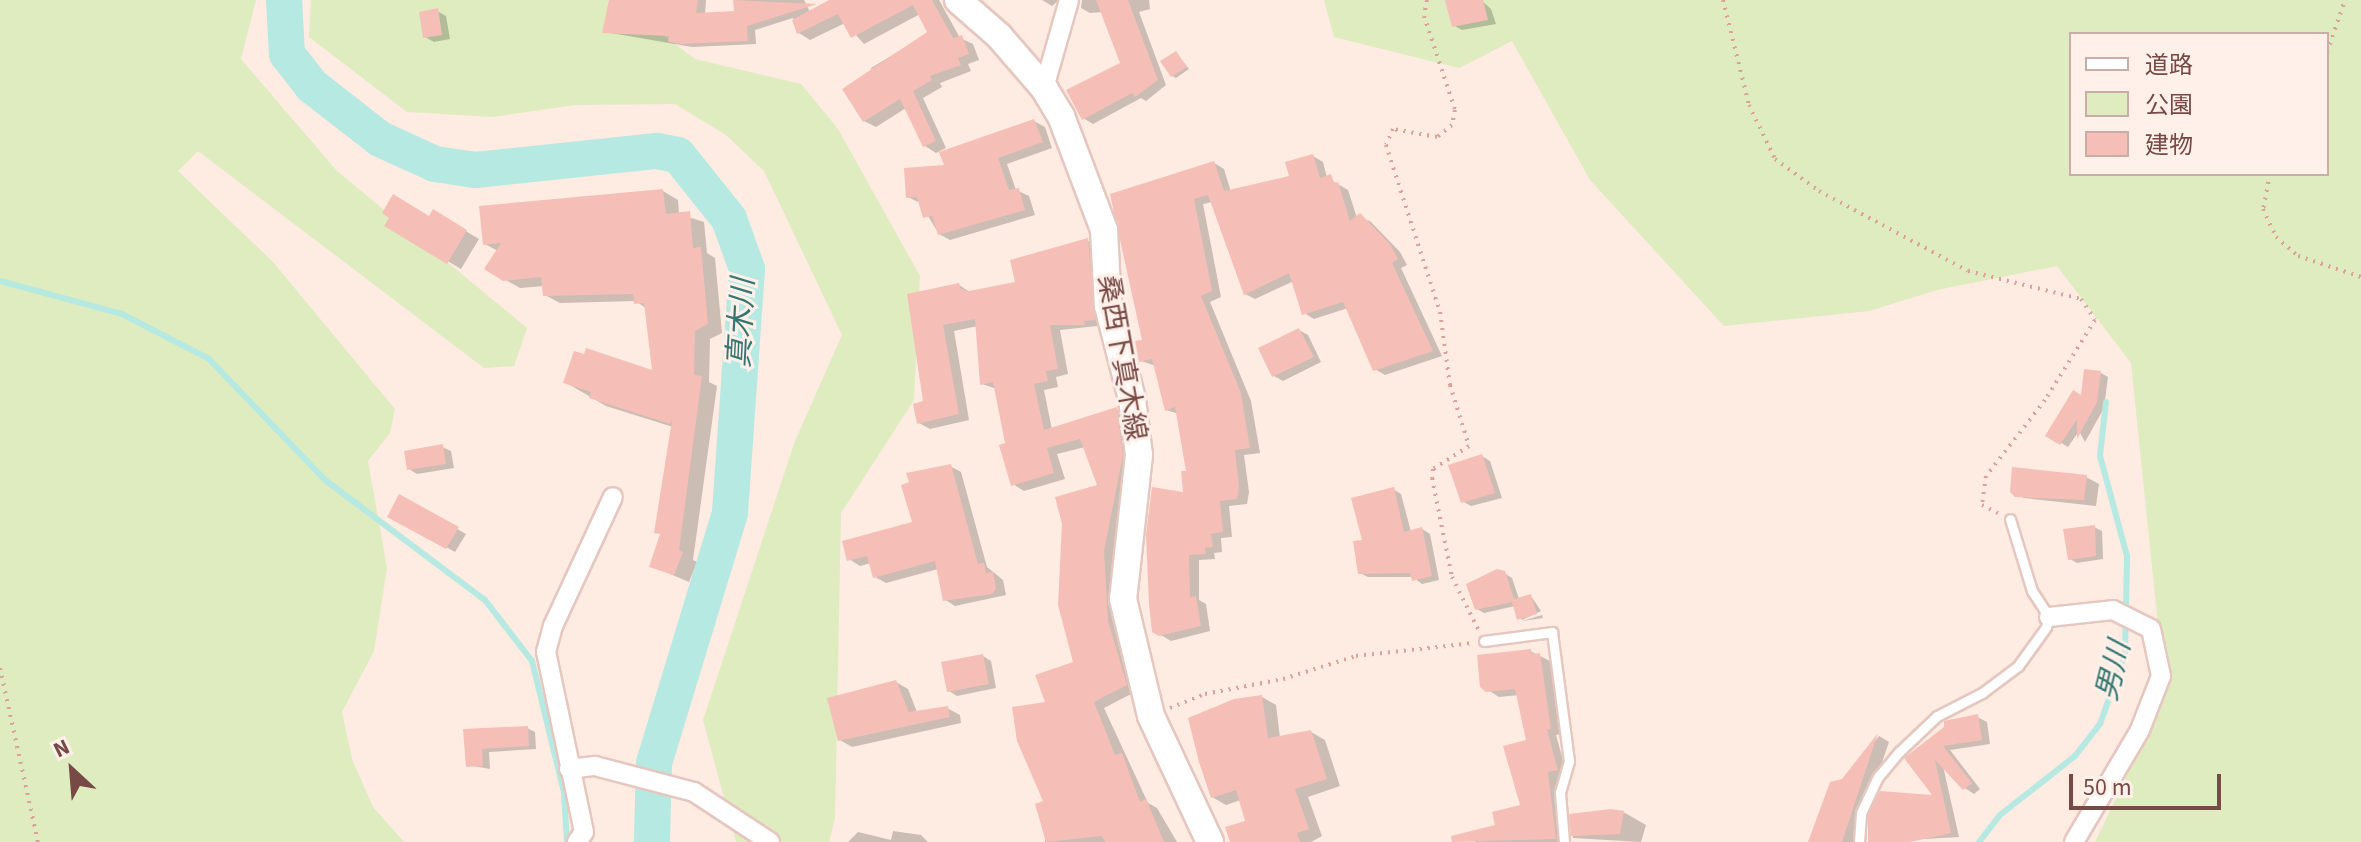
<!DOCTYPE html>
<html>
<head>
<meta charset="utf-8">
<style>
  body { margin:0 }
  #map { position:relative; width:2361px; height:842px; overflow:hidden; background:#feebe1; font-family:"Source Sans 3","Noto Sans JP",sans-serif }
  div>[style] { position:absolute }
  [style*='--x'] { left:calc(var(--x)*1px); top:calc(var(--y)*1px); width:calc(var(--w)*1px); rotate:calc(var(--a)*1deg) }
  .green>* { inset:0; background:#deecbf }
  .shadow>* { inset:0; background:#0003 }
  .stream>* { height:6px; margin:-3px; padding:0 3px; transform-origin:3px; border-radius:3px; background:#b5e9e2 }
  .river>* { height:36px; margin:-18px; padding:0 18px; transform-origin:18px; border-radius:18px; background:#b5e9e2 }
  .building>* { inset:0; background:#f5bfb7 }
  .path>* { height:4px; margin-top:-2px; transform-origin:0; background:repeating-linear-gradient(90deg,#daa29a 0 2px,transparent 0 8px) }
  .roads { filter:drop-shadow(2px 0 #e5c7bf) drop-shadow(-2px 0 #e5c7bf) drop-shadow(0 2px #e5c7bf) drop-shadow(0 -2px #e5c7bf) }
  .service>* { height:9px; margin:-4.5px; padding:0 4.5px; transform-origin:4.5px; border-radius:4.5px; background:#fff }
  .minor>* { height:18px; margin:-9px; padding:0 9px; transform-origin:9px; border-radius:9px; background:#fff }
  .secondary>* { height:26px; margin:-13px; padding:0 13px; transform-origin:13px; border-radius:13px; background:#fff }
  span { translate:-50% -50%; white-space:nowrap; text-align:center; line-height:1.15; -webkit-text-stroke:6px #fff0e9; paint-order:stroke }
  .street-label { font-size:28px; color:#774a46 }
  .water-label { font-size:30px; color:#367670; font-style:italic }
  .legend { position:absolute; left:2069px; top:32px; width:260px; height:144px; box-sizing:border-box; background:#fff0e9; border:2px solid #c9aea8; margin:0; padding:10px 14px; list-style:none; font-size:24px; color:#774a46 }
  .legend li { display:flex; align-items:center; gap:16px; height:40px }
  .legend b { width:40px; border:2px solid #c9aea8 }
  .north { position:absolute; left:32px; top:730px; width:80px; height:80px; -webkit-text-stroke:6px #fff0e9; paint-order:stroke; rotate:334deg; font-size:22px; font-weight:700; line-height:32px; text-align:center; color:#774a46 }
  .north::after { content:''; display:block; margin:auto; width:28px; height:36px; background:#774a46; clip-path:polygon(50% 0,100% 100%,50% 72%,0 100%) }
  .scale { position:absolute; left:2069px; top:774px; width:152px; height:36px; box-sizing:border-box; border:4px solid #774a46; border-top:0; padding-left:10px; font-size:24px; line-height:28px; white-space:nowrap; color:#774a46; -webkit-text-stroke:6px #fff0e9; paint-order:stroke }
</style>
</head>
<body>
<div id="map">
  <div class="green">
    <div style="clip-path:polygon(0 0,256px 0,241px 59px,337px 171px,527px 328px,514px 366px,484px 368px,198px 151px,178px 171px,273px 262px,395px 409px,390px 433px,368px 461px,387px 568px,374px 651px,342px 712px,352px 759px,373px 807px,404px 842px,0 842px)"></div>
    <div style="clip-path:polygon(311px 0,616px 0,695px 59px,801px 84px,838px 129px,920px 276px,914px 400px,841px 513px,835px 818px,829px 842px,736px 842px,703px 720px,795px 441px,842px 335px,764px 171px,726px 135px,675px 104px,575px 105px,493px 117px,407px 112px,309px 37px)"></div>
    <div style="clip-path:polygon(evenodd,1324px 0,2361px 0,2361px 842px,2095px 842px,2162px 703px,2158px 625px,2131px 363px,2057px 266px,1937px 290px,1869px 311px,1724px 326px,1590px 180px,1512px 41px,1459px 68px,1334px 37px,1324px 0,2071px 34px,2327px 34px,2327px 174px,2071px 174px,2071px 34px)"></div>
  </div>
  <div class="shadow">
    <div style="clip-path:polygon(610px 0,706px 0,705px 15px,736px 13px,735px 0,804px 0,810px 12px,833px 0,939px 0,960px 38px,973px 44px,979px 60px,968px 64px,971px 71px,940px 83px,942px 87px,923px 98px,946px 148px,936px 153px,925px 146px,906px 108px,876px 127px,864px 121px,871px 68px,929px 33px,920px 14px,864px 44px,845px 23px,810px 40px,799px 33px,793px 18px,755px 30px,756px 44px,692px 47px,605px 32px)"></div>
    <div style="clip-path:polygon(1042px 0,1059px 0,1052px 6px)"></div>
    <div style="clip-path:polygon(1082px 0,1149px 0,1150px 9px,1139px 12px,1166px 85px,1146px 101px,1141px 98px,1093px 124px,1083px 118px,1123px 64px,1103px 12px,1090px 13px,1081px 8px)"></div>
    <div style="clip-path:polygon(1454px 0,1481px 0,1491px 9px,1496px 24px,1462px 30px,1453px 25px)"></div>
    <div style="clip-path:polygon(437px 11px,446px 16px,450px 39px,434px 42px,425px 37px)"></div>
    <div style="clip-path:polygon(1176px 53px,1189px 69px,1176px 78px,1172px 76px)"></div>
    <div style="clip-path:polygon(1034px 121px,1045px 127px,1052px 148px,1007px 164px,1016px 190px,1029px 196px,1035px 215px,950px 240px,939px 234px,920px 203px,908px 197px,947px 167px)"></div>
    <div style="clip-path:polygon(1313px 156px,1323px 162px,1327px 178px,1348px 190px,1357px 218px,1370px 221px,1400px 252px,1407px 265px,1401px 268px,1442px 356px,1385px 375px,1375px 369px,1348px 308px,1314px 319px,1304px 313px,1294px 281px,1255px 299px,1245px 294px,1212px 202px,1203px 204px,1221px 297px,1210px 302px,1251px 401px,1260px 453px,1244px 455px,1249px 492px,1247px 504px,1229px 506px,1232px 537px,1221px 538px,1222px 552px,1214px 553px,1215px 559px,1199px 560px,1199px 600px,1206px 604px,1210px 631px,1171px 641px,1154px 631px,1189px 472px,1179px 414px,1166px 410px,1156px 366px,1141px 361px,1144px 341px,1112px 196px,1214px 163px,1224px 169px,1231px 192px,1291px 178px)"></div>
    <div style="clip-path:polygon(663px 191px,678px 200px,679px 214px,704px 222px,707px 253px,715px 258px,722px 333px,710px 339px,709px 382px,717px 386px,693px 560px,697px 562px,689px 582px,651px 566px,662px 535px,656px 532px,673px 427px,606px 406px,565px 382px,654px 372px,647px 309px,636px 301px,560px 303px,545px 295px,544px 286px,520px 288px,504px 279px,498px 251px,485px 244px)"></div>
    <div style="clip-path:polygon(434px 212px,479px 239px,461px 269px,387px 225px,430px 219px)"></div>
    <div style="clip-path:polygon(1088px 241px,1099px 247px,1106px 325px,1060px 330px,1068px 374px,1056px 377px,1058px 387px,1044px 390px,1052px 430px,1117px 410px,1128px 416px,1137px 691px,1104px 708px,1148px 803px,1157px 808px,1177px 842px,1045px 842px,1048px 704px,1076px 663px,1099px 486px,1085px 447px,1057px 454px,1065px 479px,1024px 491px,1013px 484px,997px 389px,982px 384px,978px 326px,954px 331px,969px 420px,930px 429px,919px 423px,926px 403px,909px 296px,959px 285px,970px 292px,1018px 284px)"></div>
    <div style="clip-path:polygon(1299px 330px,1308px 335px,1321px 362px,1283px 381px,1274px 376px)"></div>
    <div style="clip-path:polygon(2101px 373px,2108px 377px,2104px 408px,2085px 442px,2079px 431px,2068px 447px,2048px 435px)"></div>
    <div style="clip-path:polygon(442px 447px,451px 451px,454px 468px,417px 474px,409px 469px)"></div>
    <div style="clip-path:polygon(1482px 456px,1490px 461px,1502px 498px,1471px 506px,1462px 501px)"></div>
    <div style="clip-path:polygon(950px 466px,961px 472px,987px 567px,1003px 580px,1006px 595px,955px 606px,944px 599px,938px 569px,886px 583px,875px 577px,871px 563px,860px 566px,849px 559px,915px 524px)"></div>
    <div style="clip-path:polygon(2086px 477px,2099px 484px,2096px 506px,2024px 498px,2012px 491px)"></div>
    <div style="clip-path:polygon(1393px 489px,1401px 494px,1411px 532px,1422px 529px,1430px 534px,1439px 580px,1422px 584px,1413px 577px,1368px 577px,1360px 573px,1365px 541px)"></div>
    <div style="clip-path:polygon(400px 497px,466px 534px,455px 552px,390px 516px)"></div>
    <div style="clip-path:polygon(2094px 527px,2102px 531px,2103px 559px,2077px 563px,2070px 559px)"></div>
    <div style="clip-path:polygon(1504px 573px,1512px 578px,1519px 599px,1531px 596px,1541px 611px,1522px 620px,1515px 606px,1484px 613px,1477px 609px)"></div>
    <div style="clip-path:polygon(1542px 615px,1543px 618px,1522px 621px)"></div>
    <div style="clip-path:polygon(1530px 651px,1550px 661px,1561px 734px,1556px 735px,1567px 775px,1558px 778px,1566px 842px,1475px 842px,1473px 833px,1497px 827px,1522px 807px,1528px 741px,1519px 695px,1499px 697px,1488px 690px)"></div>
    <div style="clip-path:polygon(983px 656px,991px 661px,996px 688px,957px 696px,949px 691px)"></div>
    <div style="clip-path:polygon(896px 682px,908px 689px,917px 712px,947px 708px,960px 715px,961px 723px,852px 747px,840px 740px)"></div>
    <div style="clip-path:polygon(1262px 697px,1276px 705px,1280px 738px,1311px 732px,1325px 740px,1340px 786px,1308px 797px,1322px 836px,1311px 842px,1232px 842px,1248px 822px,1241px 800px,1226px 805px,1212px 797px)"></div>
    <div style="clip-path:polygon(1977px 717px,1987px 722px,1990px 744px,1950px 750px,1980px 789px,1974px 794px,1965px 788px,1943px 766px,1959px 837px,1871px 842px,1936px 798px,1906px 759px)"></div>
    <div style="clip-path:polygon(527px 728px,535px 732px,536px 749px,489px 752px,490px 769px,468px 765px,466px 731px)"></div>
    <div style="clip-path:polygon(1879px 736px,1889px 742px,1855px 842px,1812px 842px,1843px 781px)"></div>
    <div style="clip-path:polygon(1625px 813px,1646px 825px,1641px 842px,1573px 838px,1571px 816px)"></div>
    <div style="clip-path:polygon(893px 831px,921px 835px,928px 842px,848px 842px,858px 832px,891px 840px)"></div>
  </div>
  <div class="stream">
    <div style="--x:0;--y:281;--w:126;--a:15.1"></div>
    <div style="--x:122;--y:314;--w:98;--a:27.3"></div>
    <div style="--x:209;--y:359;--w:168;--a:46.2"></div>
    <div style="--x:325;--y:480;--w:200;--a:36.9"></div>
    <div style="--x:485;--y:600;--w:77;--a:52.4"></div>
    <div style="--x:532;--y:661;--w:135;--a:76.3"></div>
    <div style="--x:564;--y:792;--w:50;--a:86.6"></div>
    <div style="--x:1979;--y:842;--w:34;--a:-52"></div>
    <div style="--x:2000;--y:815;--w:95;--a:-38.2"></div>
    <div style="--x:2075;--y:756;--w:41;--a:-52"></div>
    <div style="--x:2100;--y:724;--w:74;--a:-70.3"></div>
    <div style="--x:2125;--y:654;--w:98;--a:-88.8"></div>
    <div style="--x:2127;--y:556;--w:104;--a:-105.1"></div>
    <div style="--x:2100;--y:456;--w:54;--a:-83.7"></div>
  </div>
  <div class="river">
    <div style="--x:284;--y:0;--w:54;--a:86.8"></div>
    <div style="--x:287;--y:54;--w:41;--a:52"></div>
    <div style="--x:312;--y:86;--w:86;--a:37.9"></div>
    <div style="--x:380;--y:139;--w:60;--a:24.4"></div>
    <div style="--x:435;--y:164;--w:40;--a:8.5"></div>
    <div style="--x:475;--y:170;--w:183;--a:-6"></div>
    <div style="--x:657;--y:151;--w:21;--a:11"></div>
    <div style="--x:678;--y:155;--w:82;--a:51.4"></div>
    <div style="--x:729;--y:219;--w:53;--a:70.2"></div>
    <div style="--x:747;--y:269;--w:245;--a:94"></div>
    <div style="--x:730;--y:513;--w:261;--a:106.9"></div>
    <div style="--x:654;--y:763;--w:79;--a:91.5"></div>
  </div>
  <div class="building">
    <div style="clip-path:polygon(609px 0,698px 0,696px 13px,734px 11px,733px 0,817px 4px,747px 26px,748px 41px,682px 44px,668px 42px,669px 36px,602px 33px)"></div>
    <div style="clip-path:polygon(829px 0,932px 0,953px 38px,962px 35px,969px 54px,958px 58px,961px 65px,930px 76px,932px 80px,913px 91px,936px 141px,923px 147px,900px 99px,863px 122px,842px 89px,927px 32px,913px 5px,851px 38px,838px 14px,797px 34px,792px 20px)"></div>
    <div style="clip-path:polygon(1096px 0,1128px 0,1158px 80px,1135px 97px,1132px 93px,1082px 120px,1066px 90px,1120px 63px)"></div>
    <div style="clip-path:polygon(1445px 0,1483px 0,1488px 20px,1452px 27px)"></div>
    <div style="clip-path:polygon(438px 8px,442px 35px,423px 38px,419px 12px)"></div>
    <div style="clip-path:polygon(1176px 51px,1187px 67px,1171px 77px,1160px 61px)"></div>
    <div style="clip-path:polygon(1034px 119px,1043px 142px,998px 158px,1009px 190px,1019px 188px,1025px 210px,938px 235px,932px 216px,923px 218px,917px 197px,906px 198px,904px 168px,944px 165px,939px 152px)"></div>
    <div style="clip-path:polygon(1313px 154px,1320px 178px,1331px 174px,1334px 183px,1338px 182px,1350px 221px,1360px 213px,1390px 244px,1398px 259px,1392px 263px,1433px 351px,1373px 371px,1343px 302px,1302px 315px,1289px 273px,1244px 295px,1208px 195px,1194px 199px,1212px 291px,1201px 296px,1241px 393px,1250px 448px,1235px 450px,1239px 486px,1237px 499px,1220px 501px,1223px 532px,1211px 534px,1213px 547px,1205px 548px,1206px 554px,1189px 555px,1190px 597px,1196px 596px,1201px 626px,1159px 636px,1152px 632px,1149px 604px,1146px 535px,1152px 487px,1183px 492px,1181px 471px,1186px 471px,1175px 407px,1165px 411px,1152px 359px,1139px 362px,1134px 341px,1142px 340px,1110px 194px,1214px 161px,1224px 191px,1289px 176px,1285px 162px)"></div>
    <div style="clip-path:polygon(663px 189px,666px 214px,690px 211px,693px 248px,701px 247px,708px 324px,695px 331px,694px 375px,702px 376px,679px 550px,683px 552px,674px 575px,649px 567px,660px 534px,654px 533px,672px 420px,670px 424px,589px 398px,591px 392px,563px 383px,574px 351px,584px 354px,586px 348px,652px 370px,644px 303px,634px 304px,633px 294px,543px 296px,541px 277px,503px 281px,484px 269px,501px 243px,483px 245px,479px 206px)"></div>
    <div style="clip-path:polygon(393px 194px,429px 216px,433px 209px,467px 230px,447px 264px,384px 226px,389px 218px,382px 213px)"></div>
    <div style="clip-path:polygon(1088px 238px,1095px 320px,1084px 321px,1085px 325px,1050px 325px,1058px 369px,1046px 371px,1048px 381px,1034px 384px,1044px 430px,1117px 407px,1123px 455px,1104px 551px,1108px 621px,1127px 685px,1094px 702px,1115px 755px,1122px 753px,1140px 802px,1146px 799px,1164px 842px,1105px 842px,1102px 836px,1046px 842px,1035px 804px,1043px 801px,1017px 741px,1012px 707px,1045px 702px,1035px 675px,1073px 662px,1058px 605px,1062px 524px,1055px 497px,1097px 485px,1080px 439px,1047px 448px,1054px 473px,1011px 486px,999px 445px,1005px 443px,993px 382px,980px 385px,975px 319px,943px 325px,959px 414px,917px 424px,913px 404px,923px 401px,907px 294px,959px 283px,961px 289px,969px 291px,1015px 282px,1010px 260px)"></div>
    <div style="clip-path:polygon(1299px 328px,1314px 357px,1272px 377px,1258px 348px)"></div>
    <div style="clip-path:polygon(2084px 369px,2101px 371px,2097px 402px,2077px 439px,2077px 419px,2060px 445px,2045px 436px,2073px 390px,2081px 395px)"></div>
    <div style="clip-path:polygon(443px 444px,446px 464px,407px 470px,404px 451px)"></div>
    <div style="clip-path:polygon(1482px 454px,1495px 493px,1461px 503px,1448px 465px)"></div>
    <div style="clip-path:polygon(951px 464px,978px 564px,984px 563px,986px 573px,993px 572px,996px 589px,992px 594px,943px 601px,935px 561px,873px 578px,867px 556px,847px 561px,842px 541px,912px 522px,901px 485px,909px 482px,906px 473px)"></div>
    <div style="clip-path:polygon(2012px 467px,2087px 475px,2084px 500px,2015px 497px,2010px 492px)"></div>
    <div style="clip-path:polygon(1394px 487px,1404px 532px,1422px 527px,1432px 576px,1412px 581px,1410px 573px,1358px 574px,1353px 541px,1362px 540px,1351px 498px)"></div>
    <div style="clip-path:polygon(399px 494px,459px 527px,446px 549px,387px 517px)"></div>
    <div style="clip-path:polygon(2095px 525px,2096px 556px,2068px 560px,2063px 529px)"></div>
    <div style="clip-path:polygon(1497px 569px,1505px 571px,1514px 599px,1531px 594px,1537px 614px,1517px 620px,1512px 602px,1475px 610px,1466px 584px)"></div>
    <div style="clip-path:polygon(1531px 649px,1532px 654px,1540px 653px,1551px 729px,1547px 730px,1558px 770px,1548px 772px,1556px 839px,1452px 842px,1451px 836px,1495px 825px,1492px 812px,1520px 805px,1503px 746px,1526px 740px,1515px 689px,1486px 692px,1480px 687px,1477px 655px)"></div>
    <div style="clip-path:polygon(983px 654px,989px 684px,947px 692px,941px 662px)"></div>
    <div style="clip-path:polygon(896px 680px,909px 712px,948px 706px,950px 717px,838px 741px,827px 698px)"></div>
    <div style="clip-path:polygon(1262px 695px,1268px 738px,1311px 730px,1327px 779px,1295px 789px,1309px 829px,1297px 833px,1300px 842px,1230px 842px,1225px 827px,1245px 821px,1236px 790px,1211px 798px,1199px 762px,1188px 718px,1234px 699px)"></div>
    <div style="clip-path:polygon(1978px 714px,1982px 740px,1943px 746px,1972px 783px,1963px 790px,1935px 760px,1951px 833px,1910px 842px,1868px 842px,1868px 815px,1880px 791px,1932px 795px,1904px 758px,1944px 727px,1944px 721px)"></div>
    <div style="clip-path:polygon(528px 726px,529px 746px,482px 749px,483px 766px,466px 767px,463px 729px)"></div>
    <div style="clip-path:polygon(1878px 733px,1842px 842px,1808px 842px,1830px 782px,1842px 779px)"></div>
    <div style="clip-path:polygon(1611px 809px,1624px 811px,1620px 834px,1571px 836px,1569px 814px)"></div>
  </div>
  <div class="path">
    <div style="--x:1427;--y:0;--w:16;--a:101"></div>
    <div style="--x:1424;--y:16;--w:99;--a:71.7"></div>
    <div style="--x:1455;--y:110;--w:15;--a:101"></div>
    <div style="--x:1452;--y:125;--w:19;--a:141"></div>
    <div style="--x:1437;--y:137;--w:45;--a:-169.7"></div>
    <div style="--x:1393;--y:129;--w:17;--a:114"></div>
    <div style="--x:1386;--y:145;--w:176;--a:72.1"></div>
    <div style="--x:1440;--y:312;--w:74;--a:82.2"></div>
    <div style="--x:1450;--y:385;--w:64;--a:72.7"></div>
    <div style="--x:1469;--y:446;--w:43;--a:147.4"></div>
    <div style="--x:1433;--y:469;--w:9;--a:96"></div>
    <div style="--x:1432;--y:478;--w:101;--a:78.6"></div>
    <div style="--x:1452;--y:577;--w:58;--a:63.4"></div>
    <div style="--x:1723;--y:0;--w:108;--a:76.1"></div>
    <div style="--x:1749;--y:105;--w:60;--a:64.3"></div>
    <div style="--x:1775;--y:159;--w:54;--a:36"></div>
    <div style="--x:1819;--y:191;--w:169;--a:28.2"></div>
    <div style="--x:1968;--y:271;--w:116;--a:13.9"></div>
    <div style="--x:2081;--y:299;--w:25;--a:56"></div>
    <div style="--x:2095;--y:320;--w:94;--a:122"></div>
    <div style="--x:2045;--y:400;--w:96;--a:127.8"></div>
    <div style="--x:1986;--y:476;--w:29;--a:98"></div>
    <div style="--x:1982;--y:505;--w:18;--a:27"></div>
    <div style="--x:2327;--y:52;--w:55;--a:-70.9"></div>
    <div style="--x:2270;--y:174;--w:36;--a:101"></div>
    <div style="--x:2263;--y:209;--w:31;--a:65"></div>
    <div style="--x:2276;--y:237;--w:29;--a:41"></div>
    <div style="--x:2298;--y:256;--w:66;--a:18.4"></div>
    <div style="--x:0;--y:668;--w:178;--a:77.7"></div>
    <div style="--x:1170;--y:708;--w:38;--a:-22"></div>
    <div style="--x:1205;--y:694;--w:79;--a:-10.9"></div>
    <div style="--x:1283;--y:679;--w:77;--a:-17.5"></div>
    <div style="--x:1356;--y:656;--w:118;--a:-6.3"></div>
  </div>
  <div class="roads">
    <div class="service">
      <div style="--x:1484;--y:641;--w:69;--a:-7.5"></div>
      <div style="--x:1552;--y:632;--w:130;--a:82.5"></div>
      <div style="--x:1569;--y:761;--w:33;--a:106"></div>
      <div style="--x:1560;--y:793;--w:49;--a:85.3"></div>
      <div style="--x:1859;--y:842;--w:29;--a:-86"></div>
      <div style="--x:1861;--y:813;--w:40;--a:-65"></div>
      <div style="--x:1878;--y:777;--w:33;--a:-50"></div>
      <div style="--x:1899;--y:752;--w:52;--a:-43.5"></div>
      <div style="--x:1937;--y:716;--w:51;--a:-27.1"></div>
      <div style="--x:1982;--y:693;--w:45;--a:-36.9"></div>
      <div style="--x:2018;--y:666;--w:48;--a:-54.3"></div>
      <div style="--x:2046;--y:627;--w:10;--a:-73"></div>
      <div style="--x:2049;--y:617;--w:31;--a:-123"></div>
      <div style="--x:2032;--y:591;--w:75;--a:-107"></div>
    </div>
    <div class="minor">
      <div style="--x:1044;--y:88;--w:91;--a:-74.1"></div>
      <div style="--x:2049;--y:617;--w:64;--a:-6.2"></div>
      <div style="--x:2113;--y:610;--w:42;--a:26.6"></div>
      <div style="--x:2151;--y:629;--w:48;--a:78"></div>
      <div style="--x:2161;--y:676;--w:58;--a:111.3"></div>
      <div style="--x:2140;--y:730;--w:130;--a:120.5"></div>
      <div style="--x:569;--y:769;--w:26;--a:-7"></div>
      <div style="--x:595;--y:766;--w:102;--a:14.7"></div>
      <div style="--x:694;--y:792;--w:91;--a:33.3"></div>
      <div style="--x:577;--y:842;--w:12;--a:-55"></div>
      <div style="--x:584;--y:832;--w:184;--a:-101.9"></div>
      <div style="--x:546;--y:652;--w:27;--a:-75"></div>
      <div style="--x:553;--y:626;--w:142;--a:-65.1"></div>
    </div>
    <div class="secondary">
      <div style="--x:958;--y:0;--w:55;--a:41.3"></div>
      <div style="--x:999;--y:36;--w:69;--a:49.1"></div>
      <div style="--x:1044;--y:88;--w:33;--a:59"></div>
      <div style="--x:1061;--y:116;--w:122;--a:69.3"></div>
      <div style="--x:1104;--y:230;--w:76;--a:87"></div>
      <div style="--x:1108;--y:306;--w:96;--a:75.5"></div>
      <div style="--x:1132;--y:399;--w:56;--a:82.9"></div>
      <div style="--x:1139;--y:455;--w:145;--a:96.3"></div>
      <div style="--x:1123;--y:599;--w:120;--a:76.5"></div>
      <div style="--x:1151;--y:716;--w:139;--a:64.9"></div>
    </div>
  </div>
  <div class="street-label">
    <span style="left:1122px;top:358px;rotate:80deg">桑西下真木線</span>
  </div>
  <div class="water-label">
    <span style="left:742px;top:323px;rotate:-87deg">真木川</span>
    <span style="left:2114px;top:671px;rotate:-76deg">男川</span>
  </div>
  <ul class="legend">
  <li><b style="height:10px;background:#fff"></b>道路</li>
  <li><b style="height:22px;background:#deecbf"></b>公園</li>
  <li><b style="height:22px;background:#f5bfb7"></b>建物</li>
  </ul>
  <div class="north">N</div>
  <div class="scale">50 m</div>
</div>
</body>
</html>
